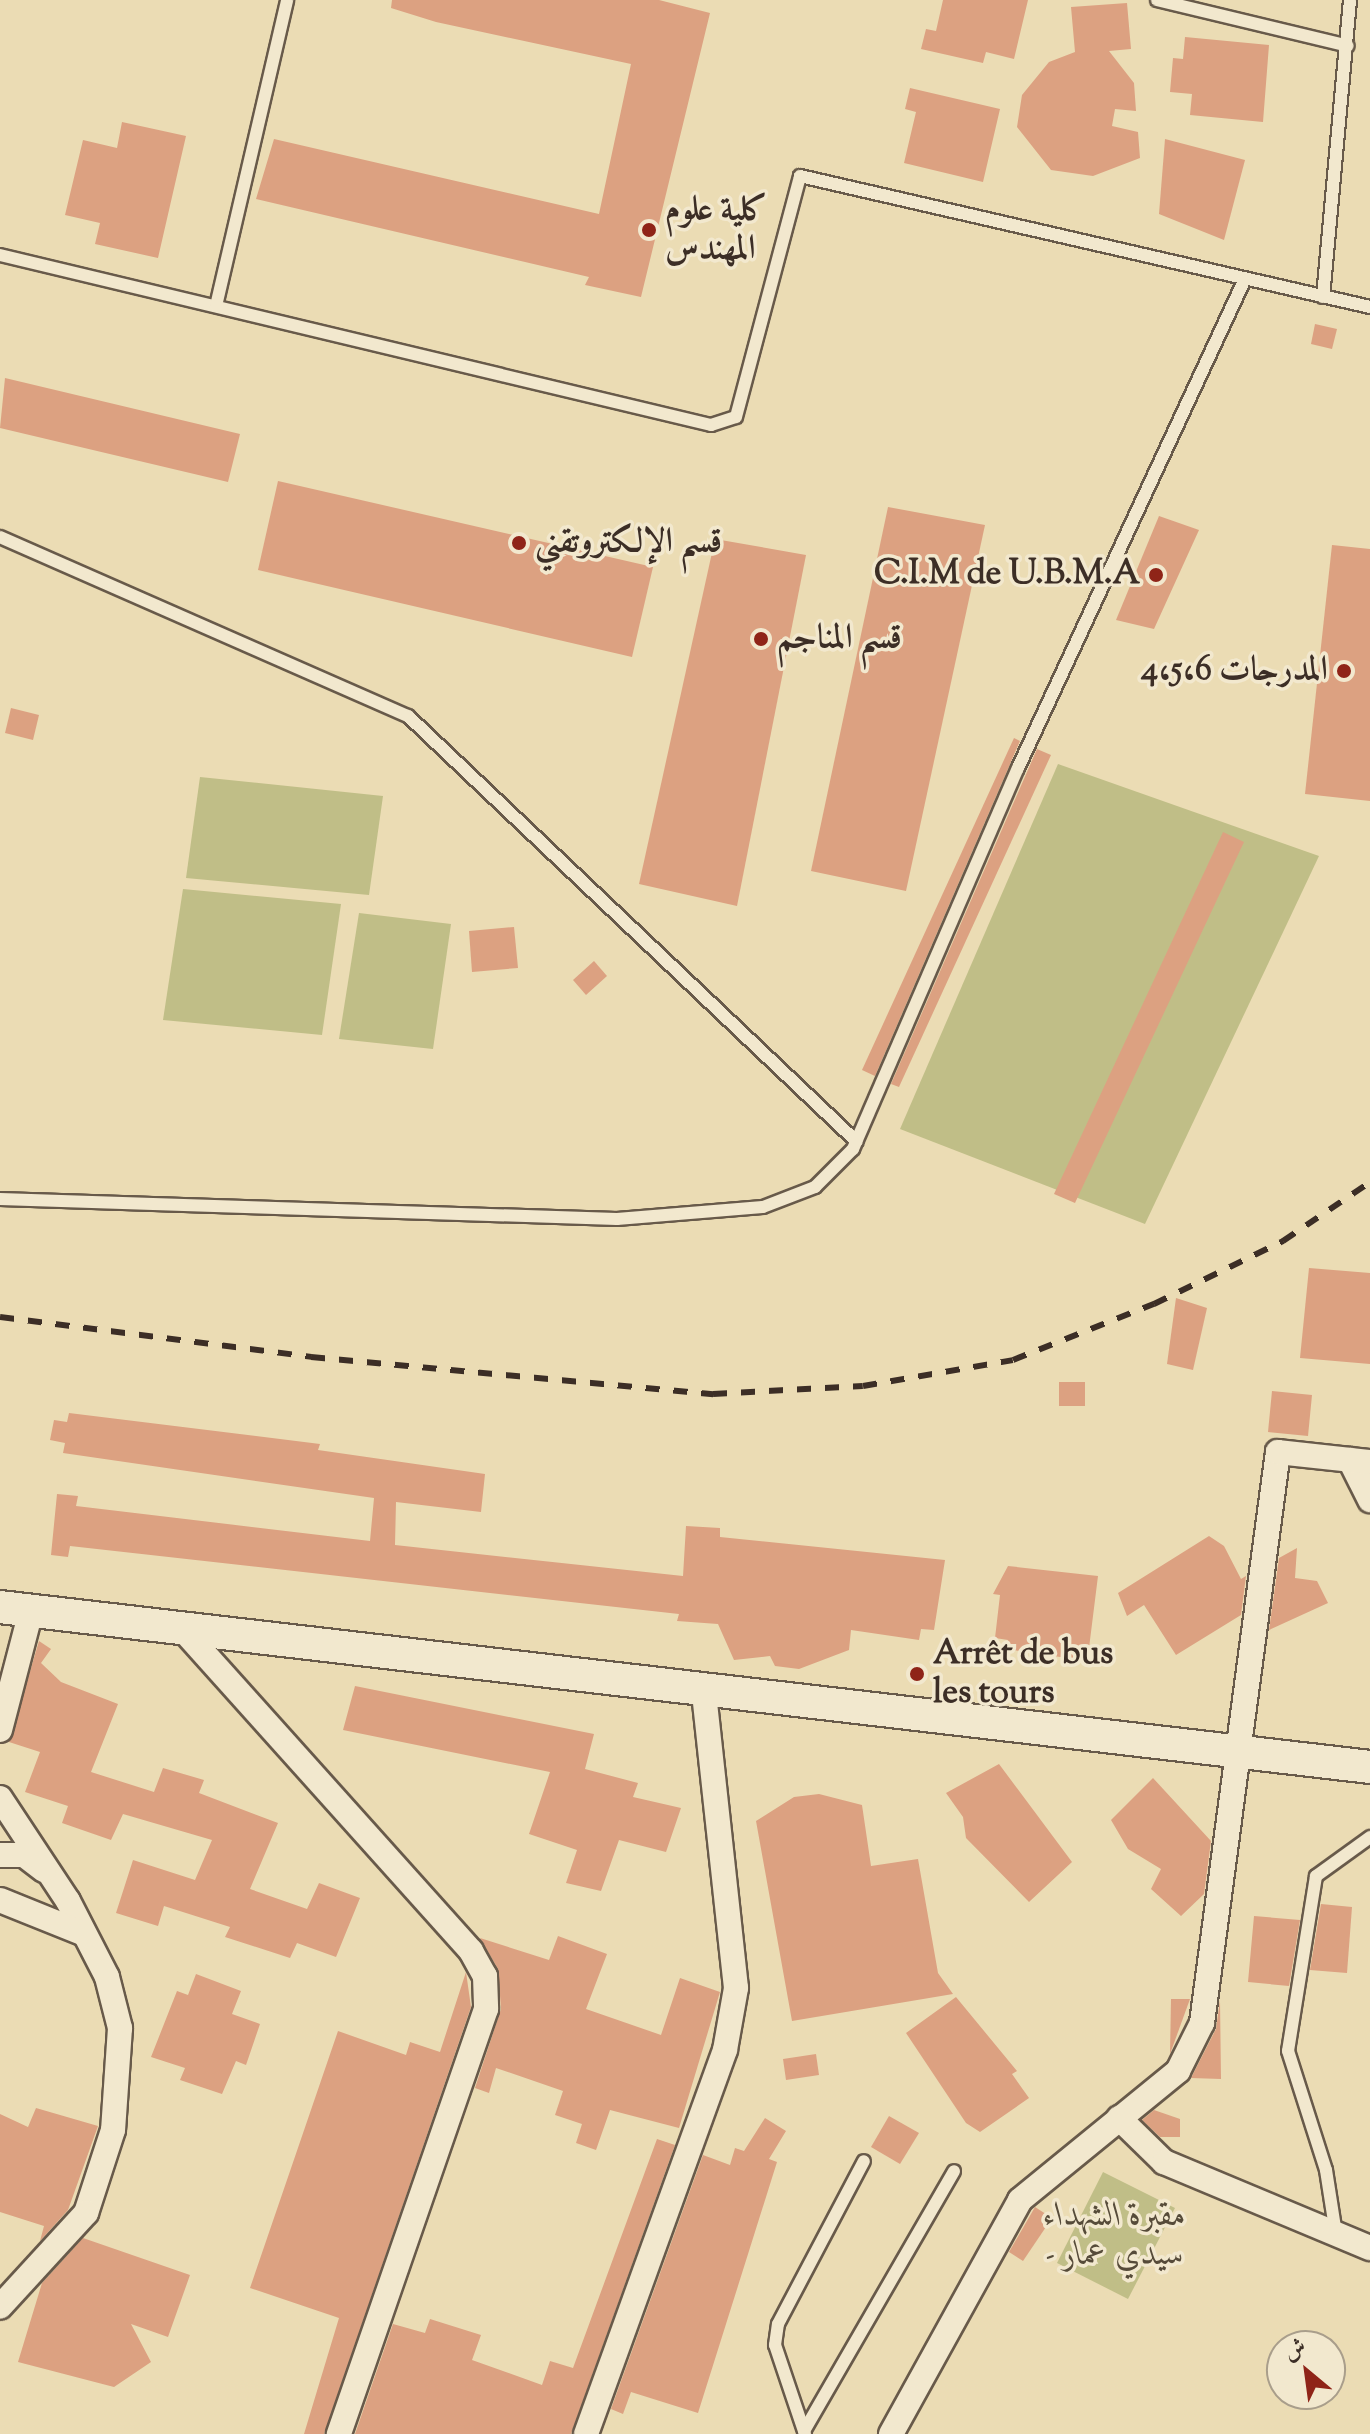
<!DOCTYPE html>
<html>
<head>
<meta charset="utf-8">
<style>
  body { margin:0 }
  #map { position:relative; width:1370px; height:2434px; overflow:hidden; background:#ebdcb4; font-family:"Sorts Mill Goudy",Amiri,serif }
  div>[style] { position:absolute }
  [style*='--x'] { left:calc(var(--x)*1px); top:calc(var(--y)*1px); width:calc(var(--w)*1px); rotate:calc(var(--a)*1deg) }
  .green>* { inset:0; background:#c0be87 }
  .building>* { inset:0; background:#dca181 }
  .roads { filter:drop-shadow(2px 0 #685a4a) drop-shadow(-2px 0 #685a4a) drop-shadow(0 2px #685a4a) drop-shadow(0 -2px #685a4a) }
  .lane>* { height:12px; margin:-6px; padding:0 6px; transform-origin:6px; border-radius:6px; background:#f2e8ce }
  .street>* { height:24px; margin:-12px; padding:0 12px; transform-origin:12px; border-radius:12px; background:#f2e8ce }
  .secondary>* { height:32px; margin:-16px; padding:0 16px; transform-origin:16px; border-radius:16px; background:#f2e8ce }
  .rail>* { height:6px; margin-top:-3px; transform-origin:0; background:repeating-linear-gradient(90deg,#3c2e26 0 14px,transparent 0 28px) }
  .dots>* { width:22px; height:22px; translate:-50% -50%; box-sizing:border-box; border:4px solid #f2e8ce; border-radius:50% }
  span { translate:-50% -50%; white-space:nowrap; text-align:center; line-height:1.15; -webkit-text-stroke:7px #f2e8ce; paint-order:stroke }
  .poi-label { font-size:34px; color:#3c2e26; font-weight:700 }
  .left { translate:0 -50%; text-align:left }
  .right { translate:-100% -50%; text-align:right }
  .park-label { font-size:34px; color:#564b39; font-style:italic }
  .north { position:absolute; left:1266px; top:2330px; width:80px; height:80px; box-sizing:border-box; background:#f2e8ce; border:2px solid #a99e8b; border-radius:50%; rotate:331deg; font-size:22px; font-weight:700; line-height:32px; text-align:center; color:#3c2e26 }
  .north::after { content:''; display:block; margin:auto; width:28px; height:36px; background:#8f2418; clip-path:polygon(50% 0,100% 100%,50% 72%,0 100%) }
</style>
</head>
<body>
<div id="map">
  <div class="green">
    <div style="clip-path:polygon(1058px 764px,1319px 856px,1145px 1224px,900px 1129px)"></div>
    <div style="clip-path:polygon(200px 777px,383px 796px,369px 895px,186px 878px)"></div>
    <div style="clip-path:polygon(183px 889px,341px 904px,322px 1035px,163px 1020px)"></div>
    <div style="clip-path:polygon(359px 913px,451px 924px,433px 1049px,339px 1039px)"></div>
    <div style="clip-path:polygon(1103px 2172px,1175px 2208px,1128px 2299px,1057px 2263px)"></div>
  </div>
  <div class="building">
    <div style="clip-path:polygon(392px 0,659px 0,710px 13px,641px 297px,585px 285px,589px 277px,256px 199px,274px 139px,599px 214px,631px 64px,436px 22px,391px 8px)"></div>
    <div style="clip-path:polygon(943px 0,1028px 0,1014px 59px,986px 52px,983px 63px,921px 49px,926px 29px,936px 31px)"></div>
    <div style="clip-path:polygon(1127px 3px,1131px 49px,1109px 51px,1134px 83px,1136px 111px,1115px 109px,1112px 126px,1138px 132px,1140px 158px,1093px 176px,1051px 170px,1017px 127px,1022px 95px,1049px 62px,1075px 52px,1071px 7px)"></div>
    <div style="clip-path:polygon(1185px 37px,1269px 45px,1263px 122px,1190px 115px,1192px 94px,1170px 92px,1173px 58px,1183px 59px)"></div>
    <div style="clip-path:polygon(910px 88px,1000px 109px,983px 182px,904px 163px,916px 112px,905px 109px)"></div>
    <div style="clip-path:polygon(122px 122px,186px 136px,158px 258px,95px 244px,100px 223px,65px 215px,83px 140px,117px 148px)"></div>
    <div style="clip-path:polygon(1165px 139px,1245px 160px,1224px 240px,1159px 214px)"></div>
    <div style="clip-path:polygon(1315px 324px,1337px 329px,1332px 349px,1311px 344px)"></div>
    <div style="clip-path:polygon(5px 378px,240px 434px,228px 482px,0 428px)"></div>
    <div style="clip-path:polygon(278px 481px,653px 567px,632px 657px,258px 570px)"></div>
    <div style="clip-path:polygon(888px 507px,985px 525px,906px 891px,811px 871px)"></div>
    <div style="clip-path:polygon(1159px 516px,1199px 530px,1154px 629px,1116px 620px)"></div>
    <div style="clip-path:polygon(715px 539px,806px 555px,737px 906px,639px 884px)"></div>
    <div style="clip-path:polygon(1332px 545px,1370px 549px,1370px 801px,1305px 794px)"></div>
    <div style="clip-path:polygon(11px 708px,39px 715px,33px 740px,5px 733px)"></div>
    <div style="clip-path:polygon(1014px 738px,1020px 741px,875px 1076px,862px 1070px)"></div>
    <div style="clip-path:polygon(1037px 749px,1051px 755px,899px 1087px,891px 1084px)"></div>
    <div style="clip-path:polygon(1223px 832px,1244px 842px,1075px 1203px,1054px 1194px)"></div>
    <div style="clip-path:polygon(514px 927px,518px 968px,472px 972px,469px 931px)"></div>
    <div style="clip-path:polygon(594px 961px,607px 976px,586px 995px,573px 980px)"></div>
    <div style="clip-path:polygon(1309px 1268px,1370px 1273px,1370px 1364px,1300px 1358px)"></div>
    <div style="clip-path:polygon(1176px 1298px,1207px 1308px,1193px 1370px,1167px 1364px)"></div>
    <div style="clip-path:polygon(1059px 1382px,1085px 1382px,1085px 1406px,1059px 1406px)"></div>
    <div style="clip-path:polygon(1272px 1391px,1312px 1395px,1308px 1436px,1268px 1432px)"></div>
    <div style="clip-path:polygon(69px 1413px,320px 1444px,318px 1450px,485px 1474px,481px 1512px,396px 1502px,395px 1545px,683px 1576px,686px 1526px,720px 1528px,720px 1537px,945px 1560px,934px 1630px,921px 1629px,919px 1640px,851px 1630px,849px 1650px,799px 1669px,775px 1666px,770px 1656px,734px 1660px,718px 1624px,677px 1621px,679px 1614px,70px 1546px,68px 1557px,51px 1555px,57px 1494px,78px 1496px,76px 1506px,370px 1541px,374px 1498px,63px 1453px,65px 1443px,50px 1440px,54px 1420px,67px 1422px)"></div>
    <div style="clip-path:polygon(1209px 1536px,1224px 1546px,1241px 1579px,1246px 1576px,1241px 1615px,1176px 1655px,1144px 1605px,1127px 1616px,1118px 1593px)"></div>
    <div style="clip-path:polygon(1297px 1548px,1295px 1578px,1317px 1581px,1328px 1603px,1269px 1630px,1279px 1558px)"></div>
    <div style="clip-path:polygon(1008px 1566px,1098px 1576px,1089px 1648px,1077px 1646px,1074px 1659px,1006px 1649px,1008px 1640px,995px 1638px,1000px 1595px,993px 1594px)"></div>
    <div style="clip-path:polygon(39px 1641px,51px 1649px,41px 1663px,61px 1682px,118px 1704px,91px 1772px,154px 1792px,163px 1768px,204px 1780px,199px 1793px,278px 1823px,250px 1889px,307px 1909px,319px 1883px,360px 1898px,336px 1957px,297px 1943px,290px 1958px,225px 1937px,230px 1927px,164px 1906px,158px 1926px,116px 1913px,133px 1860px,195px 1880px,212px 1840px,123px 1814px,111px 1840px,62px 1823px,68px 1806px,25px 1792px,40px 1752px,9px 1742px)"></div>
    <div style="clip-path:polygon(355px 1686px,594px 1734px,585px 1769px,638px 1783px,633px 1797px,681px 1808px,666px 1852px,619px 1840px,601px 1891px,566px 1883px,577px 1850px,529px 1834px,550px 1772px,343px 1730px)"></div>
    <div style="clip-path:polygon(999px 1764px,1072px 1862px,1029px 1902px,966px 1838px,963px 1817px,946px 1793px)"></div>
    <div style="clip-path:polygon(1153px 1778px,1211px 1841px,1204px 1894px,1181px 1916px,1151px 1889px,1161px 1869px,1128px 1849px,1111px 1820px)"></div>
    <div style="clip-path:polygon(819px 1794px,862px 1805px,871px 1866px,918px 1859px,938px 1973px,953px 1994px,792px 2021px,756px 1821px,794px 1797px)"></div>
    <div style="clip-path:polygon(1321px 1904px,1352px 1907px,1347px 1973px,1310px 1970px)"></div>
    <div style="clip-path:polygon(1254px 1916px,1300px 1920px,1289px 1986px,1248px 1982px)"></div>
    <div style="clip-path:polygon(558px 1936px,607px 1954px,586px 2009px,661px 2035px,680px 1978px,720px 1992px,679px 2128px,610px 2110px,596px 2150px,576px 2143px,582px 2124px,555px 2115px,563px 2091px,496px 2068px,489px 2093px,475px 2088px,501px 2009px,498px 1969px,480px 1938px,549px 1960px)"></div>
    <div style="clip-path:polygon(466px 1972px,471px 2007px,324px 2434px,304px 2434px,339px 2318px,250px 2288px,338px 2031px,406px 2055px,410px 2042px,440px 2052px)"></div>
    <div style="clip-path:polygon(196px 1974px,241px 1991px,232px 2014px,260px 2024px,246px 2065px,236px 2061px,222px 2094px,180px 2080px,185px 2068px,151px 2057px,177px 1991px,188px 1995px)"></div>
    <div style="clip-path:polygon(956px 1997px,1017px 2071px,1012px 2074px,1029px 2098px,980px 2132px,966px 2123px,906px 2033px)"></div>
    <div style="clip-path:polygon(1171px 1999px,1190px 1999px,1170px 2054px)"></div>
    <div style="clip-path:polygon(1220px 2000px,1221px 2079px,1191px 2078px,1216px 2029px)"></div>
    <div style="clip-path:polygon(816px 2054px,819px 2075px,786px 2080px,783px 2059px)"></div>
    <div style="clip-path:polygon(36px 2108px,98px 2126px,68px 2210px,40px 2241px,44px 2226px,0 2212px,0 2114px,28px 2127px)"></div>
    <div style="clip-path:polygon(1154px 2110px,1180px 2119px,1180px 2137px,1160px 2137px,1142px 2120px)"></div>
    <div style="clip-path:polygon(889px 2116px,919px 2133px,900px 2164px,871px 2147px)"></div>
    <div style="clip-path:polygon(765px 2118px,786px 2131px,769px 2159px,777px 2162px,698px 2413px,631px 2392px,623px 2414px,611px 2409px,703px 2155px,730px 2165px,735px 2148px,744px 2151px)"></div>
    <div style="clip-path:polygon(657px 2139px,675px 2145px,571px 2434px,355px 2434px,393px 2324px,425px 2333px,430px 2319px,481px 2335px,472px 2360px,542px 2385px,550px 2361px,573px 2368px)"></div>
    <div style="clip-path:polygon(1035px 2207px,1052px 2218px,1023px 2261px,1009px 2252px)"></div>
    <div style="clip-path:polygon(83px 2238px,190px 2275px,168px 2337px,131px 2324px,151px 2362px,114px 2387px,18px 2362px,42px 2283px)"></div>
  </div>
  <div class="roads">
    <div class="lane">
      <div style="--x:1157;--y:0;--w:196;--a:13.5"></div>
      <div style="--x:0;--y:255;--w:731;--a:13.45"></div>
      <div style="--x:711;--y:425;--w:26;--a:-18"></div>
      <div style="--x:736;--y:417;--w:249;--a:-75.1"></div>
      <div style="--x:800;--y:176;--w:585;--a:12.94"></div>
      <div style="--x:1323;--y:297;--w:298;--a:-84.8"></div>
      <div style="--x:216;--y:306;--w:314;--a:-76.9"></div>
      <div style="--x:0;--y:537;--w:446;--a:23.7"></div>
      <div style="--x:408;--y:716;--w:618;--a:43.49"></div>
      <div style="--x:0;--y:1199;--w:617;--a:1.86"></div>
      <div style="--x:617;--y:1219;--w:146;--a:-4.7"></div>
      <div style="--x:763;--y:1207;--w:56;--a:-21"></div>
      <div style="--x:815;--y:1187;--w:54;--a:-45"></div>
      <div style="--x:853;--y:1149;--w:415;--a:-66.6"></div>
      <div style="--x:1018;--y:768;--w:537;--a:-65.11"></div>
      <div style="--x:1336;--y:2234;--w:65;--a:-98.9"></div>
      <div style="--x:1326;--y:2170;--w:125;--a:-107.7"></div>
      <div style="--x:1288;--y:2051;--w:177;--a:-80.9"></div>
      <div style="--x:1316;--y:1876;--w:67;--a:-35.8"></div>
      <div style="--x:804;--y:2431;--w:300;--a:-60"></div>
      <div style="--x:805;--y:2434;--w:94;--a:-108.6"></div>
      <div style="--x:775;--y:2345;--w:21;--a:-82"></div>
      <div style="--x:778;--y:2324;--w:184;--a:-62.2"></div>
    </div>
    <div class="street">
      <div style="--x:1350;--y:1460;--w:45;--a:63.4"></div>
      <div style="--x:184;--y:1631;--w:430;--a:48.1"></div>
      <div style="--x:471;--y:1951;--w:29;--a:61"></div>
      <div style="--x:485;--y:1976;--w:33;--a:88"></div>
      <div style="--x:486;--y:2009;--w:450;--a:109.1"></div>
      <div style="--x:0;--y:1730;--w:123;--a:-75.4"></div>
      <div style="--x:0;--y:1798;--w:123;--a:56.6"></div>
      <div style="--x:68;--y:1901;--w:85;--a:62.8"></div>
      <div style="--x:107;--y:1977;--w:53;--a:75.7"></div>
      <div style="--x:120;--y:2028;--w:102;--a:93.9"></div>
      <div style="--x:113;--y:2130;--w:87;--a:108"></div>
      <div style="--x:86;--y:2213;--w:127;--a:132.5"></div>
      <div style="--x:0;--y:1855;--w:24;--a:0"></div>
      <div style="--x:24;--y:1855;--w:25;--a:37"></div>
      <div style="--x:0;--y:1900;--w:88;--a:21.9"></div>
      <div style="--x:1119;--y:2118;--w:63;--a:44.4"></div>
      <div style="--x:1164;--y:2162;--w:223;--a:22.7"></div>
      <div style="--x:586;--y:2434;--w:408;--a:-70.1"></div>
      <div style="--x:725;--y:2050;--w:63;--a:-79.9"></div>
      <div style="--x:736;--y:1988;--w:297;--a:-96.2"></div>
      <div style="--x:891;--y:2434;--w:267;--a:-61.1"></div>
      <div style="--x:1020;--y:2200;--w:204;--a:-39.2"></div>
      <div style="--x:1178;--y:2071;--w:54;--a:-63.4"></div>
      <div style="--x:1202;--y:2023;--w:576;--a:-82.42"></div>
      <div style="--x:1278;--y:1452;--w:93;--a:6.2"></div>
    </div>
    <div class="secondary">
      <div style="--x:0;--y:1607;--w:1379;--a:6.66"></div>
    </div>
  </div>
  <div class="rail">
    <div style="--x:0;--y:1317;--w:314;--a:7.3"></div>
    <div style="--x:311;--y:1357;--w:404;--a:5.3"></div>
    <div style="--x:713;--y:1394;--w:150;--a:-3.1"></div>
    <div style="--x:863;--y:1386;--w:152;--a:-9.8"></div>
    <div style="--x:1013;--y:1360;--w:152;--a:-21.7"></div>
    <div style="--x:1154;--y:1304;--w:144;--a:-26"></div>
    <div style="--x:1283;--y:1241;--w:105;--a:-34.1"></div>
  </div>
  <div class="dots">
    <div style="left:649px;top:230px;background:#8f2418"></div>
    <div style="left:519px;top:543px;background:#8f2418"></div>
    <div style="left:1156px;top:575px;background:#8f2418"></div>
    <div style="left:761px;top:639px;background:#8f2418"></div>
    <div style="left:1344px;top:671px;background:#8f2418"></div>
    <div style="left:917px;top:1674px;background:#8f2418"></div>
  </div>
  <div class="poi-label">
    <span class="left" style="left:665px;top:230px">كلية علوم<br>المهندس</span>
    <span class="left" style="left:535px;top:543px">قسم الإلكتروتقني</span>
    <span class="right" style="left:1140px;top:575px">C.I.M de U.B.M.A</span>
    <span class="left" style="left:777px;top:639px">قسم المناجم</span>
    <span class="right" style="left:1328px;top:671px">المدرجات 4،5،6</span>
    <span class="left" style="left:933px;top:1674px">Arrêt de bus<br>les tours</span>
  </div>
  <div class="park-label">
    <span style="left:1115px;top:2236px">مقبرة الشهداء<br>- سيدي عمار</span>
  </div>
  <div class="north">ش</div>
</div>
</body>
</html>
